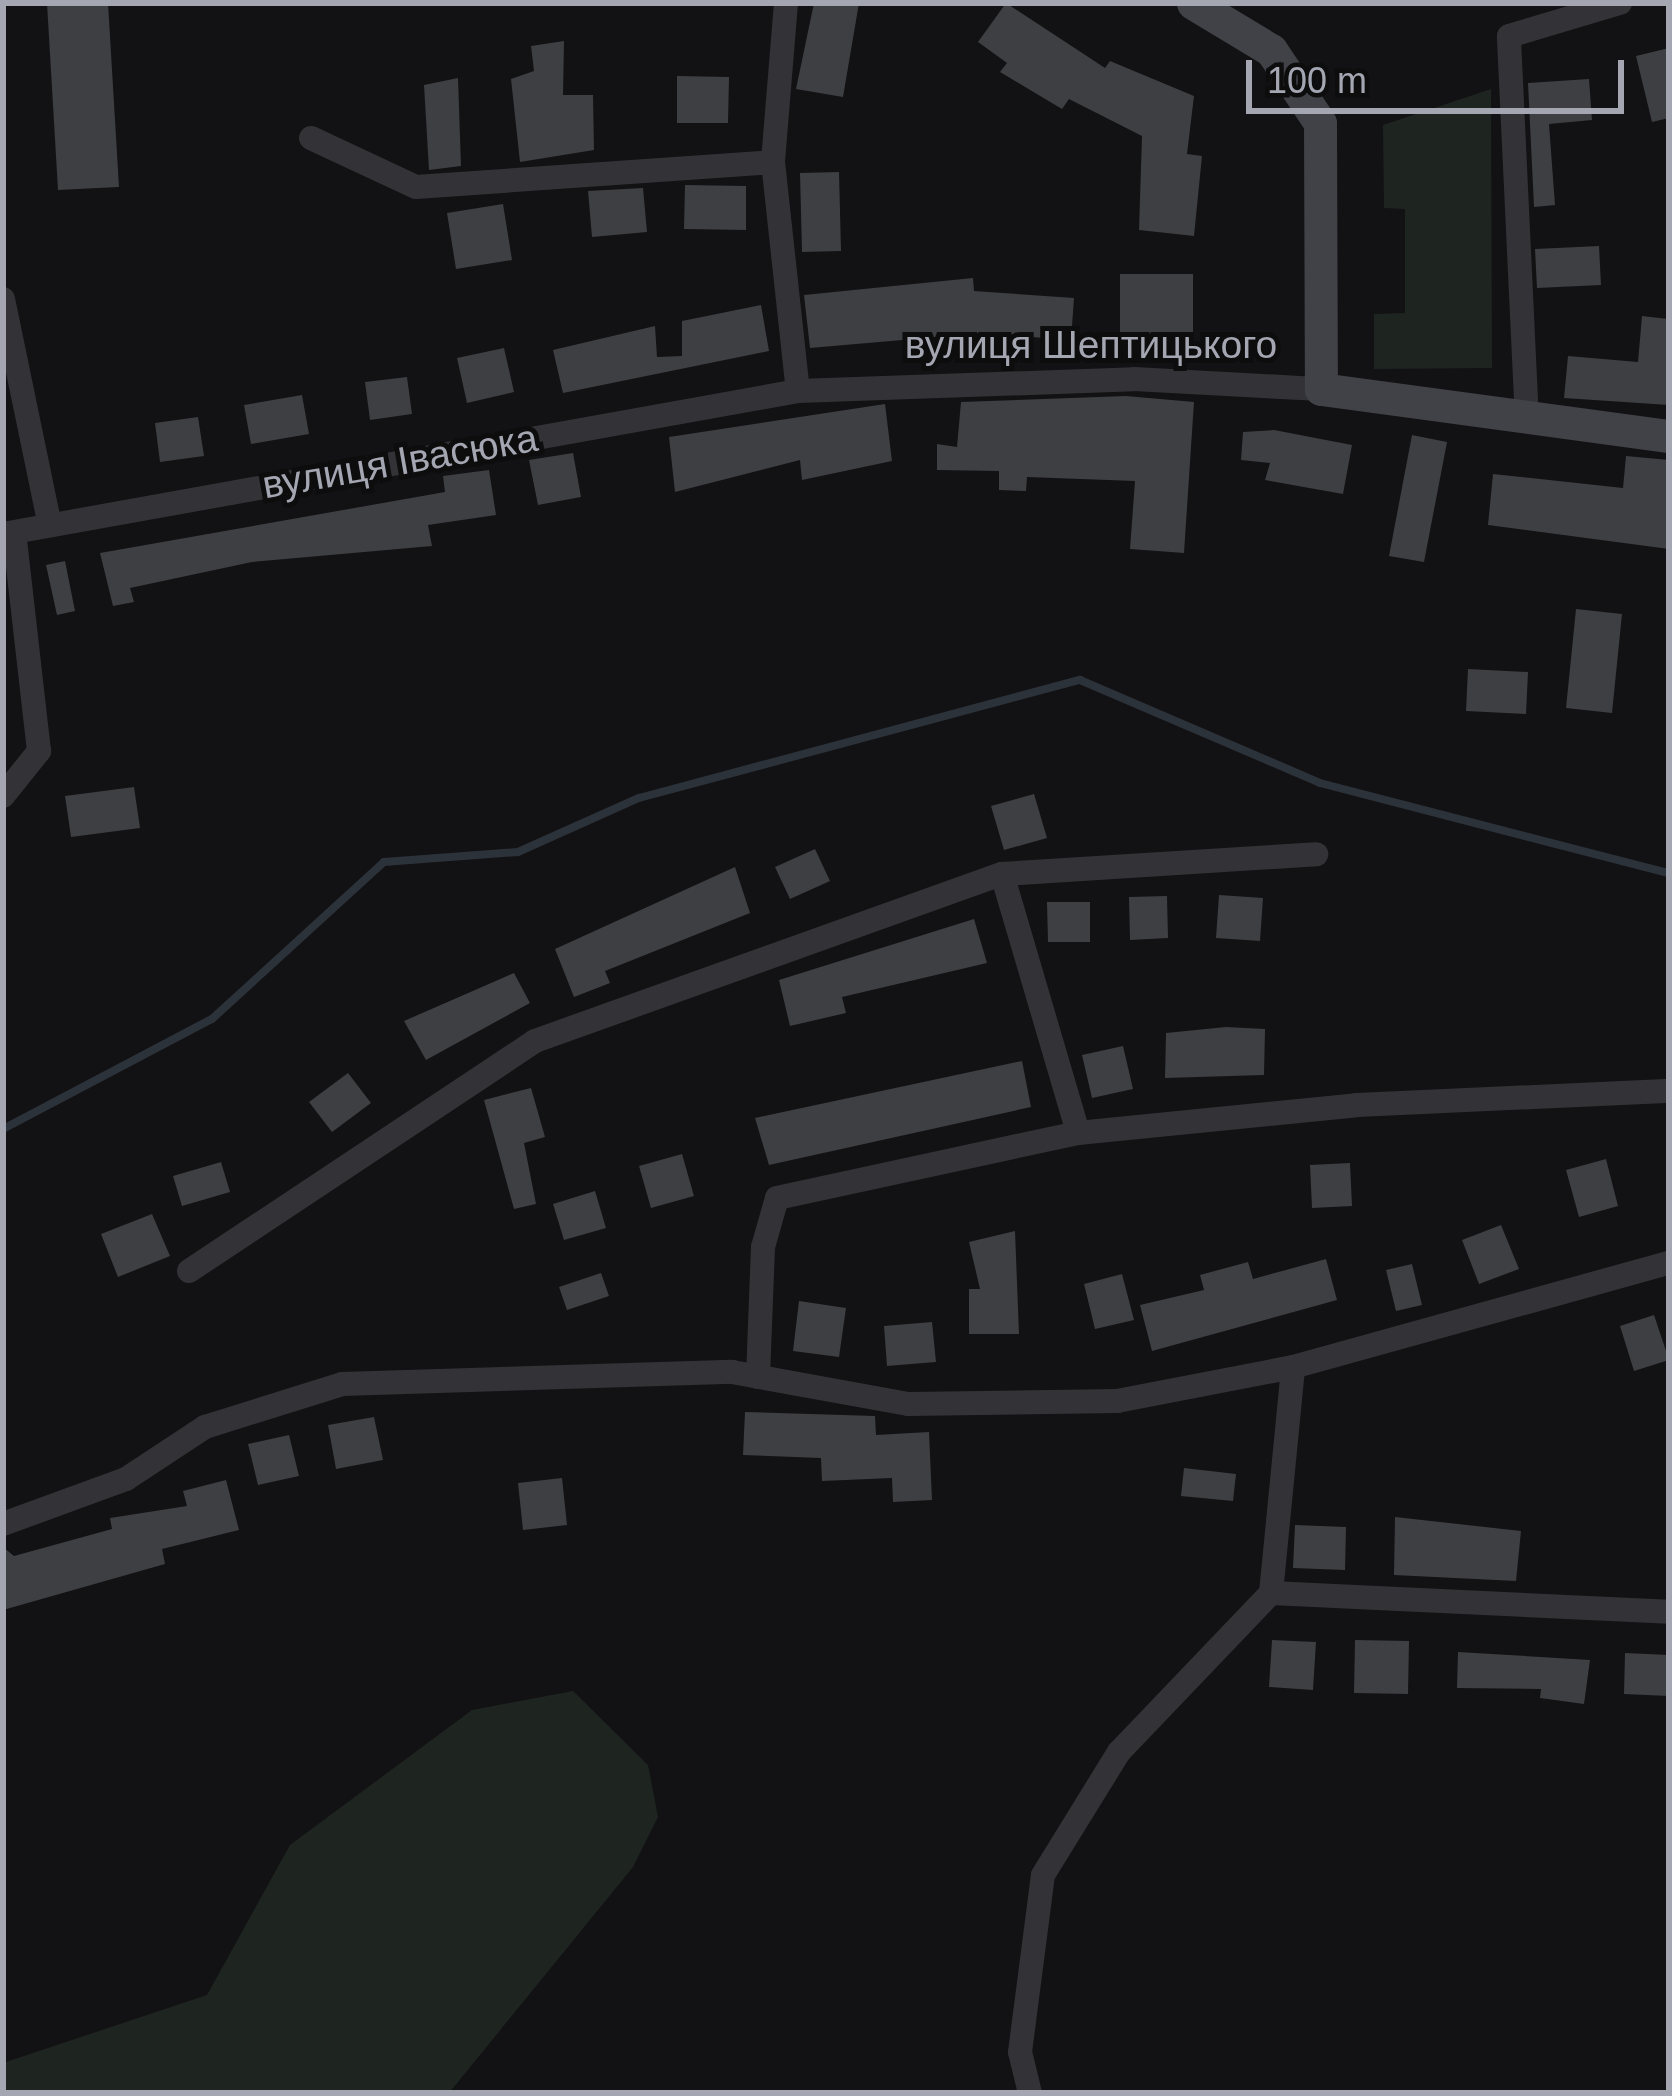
<!DOCTYPE html>
<html>
<head>
<meta charset="utf-8">
<style>
  body { margin:0 }
  #map { position:relative; width:1672px; height:2096px; overflow:hidden; background:#121113; font-family:Helvetica,sans-serif }
  div>[style] { position:absolute }
  [style*='--x'] { left:calc(var(--x)*1px); top:calc(var(--y)*1px); width:calc(var(--w)*1px); rotate:calc(var(--a)*1deg) }
  .green>* { inset:0; background:#1e2520 }
  .stream>* { height:8px; margin:-4px; padding:0 4px; transform-origin:4px; border-radius:4px; background:#2c323a }
  .building>* { inset:0; background:#3e3f43 }
  .street>* { height:24px; margin:-12px; padding:0 12px; transform-origin:12px; border-radius:12px; background:#333337 }
  .secondary>* { height:33px; margin:-16.5px; padding:0 16.5px; transform-origin:16.5px; border-radius:16.5px; background:#414247 }
  span { translate:-50% -50%; white-space:nowrap; text-align:center; line-height:1.15; -webkit-text-stroke:10px #0d0d0e; paint-order:stroke }
  .street-label { font-size:39px; color:#a4a6b2 }
  .frame { position:absolute; inset:0; border:6px solid #a4a6b2; pointer-events:none }
  .scale { position:absolute; left:1246px; top:60px; width:378px; height:54px; box-sizing:border-box; border:6px solid #a4a6b2; border-top:0; padding-left:15px; font-size:36px; line-height:42px; white-space:nowrap; color:#a4a6b2; -webkit-text-stroke:9px #0d0d0e; paint-order:stroke }
</style>
</head>
<body>
<div id="map">
  <div class="green">
    <div style="clip-path:polygon(1491px 89px,1492px 368px,1374px 369px,1374px 314px,1405px 313px,1405px 209px,1384px 208px,1383px 125px)"></div>
    <div style="clip-path:polygon(573px 1691px,648px 1765px,658px 1817px,633px 1867px,449px 2093px,3px 2093px,3px 2063px,207px 1995px,290px 1845px,472px 1710px)"></div>
  </div>
  <div class="stream">
    <div style="--x:3;--y:1129;--w:236;--a:-27.8"></div>
    <div style="--x:212;--y:1019;--w:233;--a:-42.4"></div>
    <div style="--x:384;--y:862;--w:134;--a:-4.3"></div>
    <div style="--x:518;--y:852;--w:133;--a:-24.1"></div>
    <div style="--x:639;--y:798;--w:457;--a:-15"></div>
    <div style="--x:1080;--y:680;--w:261;--a:23.2"></div>
    <div style="--x:1320;--y:783;--w:360;--a:14.5"></div>
  </div>
  <div class="building">
    <div style="clip-path:polygon(47px 3px,108px 3px,119px 187px,58px 190px)"></div>
    <div style="clip-path:polygon(814px 3px,859px 3px,843px 97px,796px 89px)"></div>
    <div style="clip-path:polygon(1006px 3px,1105px 68px,1110px 61px,1194px 96px,1187px 154px,1202px 156px,1194px 236px,1139px 230px,1142px 136px,1069px 99px,1062px 109px,1000px 72px,1007px 63px,978px 42px)"></div>
    <div style="clip-path:polygon(564px 41px,563px 95px,593px 95px,594px 150px,520px 162px,511px 79px,534px 71px,531px 46px)"></div>
    <div style="clip-path:polygon(1669px 48px,1669px 118px,1652px 122px,1636px 56px)"></div>
    <div style="clip-path:polygon(677px 76px,729px 77px,728px 123px,677px 123px)"></div>
    <div style="clip-path:polygon(458px 78px,461px 166px,429px 170px,424px 85px)"></div>
    <div style="clip-path:polygon(1589px 79px,1592px 120px,1549px 124px,1555px 205px,1534px 207px,1528px 83px)"></div>
    <div style="clip-path:polygon(839px 172px,841px 251px,802px 252px,800px 173px)"></div>
    <div style="clip-path:polygon(685px 185px,746px 186px,746px 230px,684px 229px)"></div>
    <div style="clip-path:polygon(643px 188px,647px 232px,592px 237px,588px 191px)"></div>
    <div style="clip-path:polygon(503px 204px,512px 260px,456px 269px,447px 213px)"></div>
    <div style="clip-path:polygon(1599px 246px,1601px 285px,1537px 288px,1535px 249px)"></div>
    <div style="clip-path:polygon(1120px 274px,1193px 274px,1193px 341px,1120px 340px)"></div>
    <div style="clip-path:polygon(973px 278px,974px 291px,1074px 298px,1071px 340px,983px 333px,810px 348px,804px 295px)"></div>
    <div style="clip-path:polygon(761px 305px,769px 351px,563px 393px,553px 350px,655px 326px,657px 357px,682px 356px,682px 321px)"></div>
    <div style="clip-path:polygon(1642px 316px,1668px 319px,1669px 405px,1564px 398px,1568px 356px,1638px 362px)"></div>
    <div style="clip-path:polygon(504px 348px,514px 392px,467px 403px,457px 358px)"></div>
    <div style="clip-path:polygon(407px 377px,412px 414px,370px 420px,365px 382px)"></div>
    <div style="clip-path:polygon(302px 395px,309px 434px,251px 444px,244px 405px)"></div>
    <div style="clip-path:polygon(1126px 396px,1194px 402px,1184px 553px,1130px 549px,1135px 481px,1027px 477px,1026px 491px,999px 490px,999px 471px,937px 470px,937px 444px,957px 447px,961px 402px)"></div>
    <div style="clip-path:polygon(885px 404px,892px 461px,802px 480px,800px 460px,675px 492px,669px 437px)"></div>
    <div style="clip-path:polygon(198px 417px,204px 456px,160px 462px,155px 423px)"></div>
    <div style="clip-path:polygon(1274px 430px,1352px 445px,1343px 494px,1265px 480px,1270px 463px,1241px 460px,1243px 432px)"></div>
    <div style="clip-path:polygon(1412px 435px,1447px 442px,1424px 562px,1389px 556px)"></div>
    <div style="clip-path:polygon(573px 453px,581px 497px,538px 505px,529px 460px)"></div>
    <div style="clip-path:polygon(1626px 456px,1669px 460px,1669px 549px,1488px 525px,1493px 474px,1623px 488px)"></div>
    <div style="clip-path:polygon(489px 470px,496px 515px,428px 525px,432px 546px,252px 562px,130px 588px,134px 602px,113px 606px,100px 553px,445px 492px,443px 476px)"></div>
    <div style="clip-path:polygon(65px 561px,75px 611px,57px 615px,46px 565px)"></div>
    <div style="clip-path:polygon(1576px 609px,1622px 614px,1612px 713px,1566px 708px)"></div>
    <div style="clip-path:polygon(1468px 669px,1528px 672px,1526px 714px,1466px 711px)"></div>
    <div style="clip-path:polygon(134px 787px,140px 828px,71px 837px,65px 796px)"></div>
    <div style="clip-path:polygon(1034px 794px,1047px 838px,1004px 850px,991px 806px)"></div>
    <div style="clip-path:polygon(815px 849px,830px 881px,790px 899px,775px 867px)"></div>
    <div style="clip-path:polygon(735px 867px,750px 913px,605px 971px,610px 983px,574px 997px,555px 949px)"></div>
    <div style="clip-path:polygon(1219px 895px,1263px 898px,1260px 941px,1216px 938px)"></div>
    <div style="clip-path:polygon(1167px 896px,1168px 938px,1130px 940px,1129px 897px)"></div>
    <div style="clip-path:polygon(1047px 902px,1090px 902px,1090px 942px,1048px 942px)"></div>
    <div style="clip-path:polygon(974px 919px,987px 963px,842px 997px,846px 1013px,790px 1026px,779px 980px)"></div>
    <div style="clip-path:polygon(514px 973px,530px 1003px,426px 1060px,404px 1021px)"></div>
    <div style="clip-path:polygon(1226px 1027px,1265px 1029px,1264px 1075px,1165px 1078px,1166px 1033px)"></div>
    <div style="clip-path:polygon(1123px 1046px,1133px 1089px,1092px 1098px,1082px 1055px)"></div>
    <div style="clip-path:polygon(1022px 1061px,1031px 1107px,769px 1165px,755px 1118px)"></div>
    <div style="clip-path:polygon(348px 1073px,371px 1103px,332px 1132px,309px 1102px)"></div>
    <div style="clip-path:polygon(531px 1088px,545px 1137px,524px 1143px,536px 1204px,514px 1209px,484px 1100px)"></div>
    <div style="clip-path:polygon(682px 1154px,694px 1196px,651px 1208px,639px 1166px)"></div>
    <div style="clip-path:polygon(1606px 1159px,1618px 1206px,1579px 1217px,1566px 1170px)"></div>
    <div style="clip-path:polygon(221px 1162px,230px 1192px,182px 1206px,173px 1176px)"></div>
    <div style="clip-path:polygon(1350px 1163px,1352px 1206px,1312px 1208px,1310px 1165px)"></div>
    <div style="clip-path:polygon(595px 1191px,606px 1228px,564px 1240px,553px 1204px)"></div>
    <div style="clip-path:polygon(152px 1214px,170px 1256px,118px 1277px,101px 1234px)"></div>
    <div style="clip-path:polygon(1501px 1225px,1519px 1269px,1479px 1284px,1462px 1240px)"></div>
    <div style="clip-path:polygon(1015px 1231px,1019px 1334px,969px 1334px,969px 1289px,980px 1289px,969px 1242px)"></div>
    <div style="clip-path:polygon(1326px 1259px,1337px 1300px,1152px 1351px,1140px 1305px,1204px 1290px,1200px 1275px,1248px 1262px,1253px 1279px)"></div>
    <div style="clip-path:polygon(1412px 1264px,1422px 1305px,1396px 1311px,1386px 1270px)"></div>
    <div style="clip-path:polygon(601px 1273px,609px 1296px,567px 1310px,559px 1287px)"></div>
    <div style="clip-path:polygon(1122px 1274px,1134px 1320px,1095px 1329px,1084px 1284px)"></div>
    <div style="clip-path:polygon(799px 1301px,846px 1308px,839px 1357px,793px 1351px)"></div>
    <div style="clip-path:polygon(1654px 1315px,1669px 1360px,1634px 1371px,1620px 1326px)"></div>
    <div style="clip-path:polygon(932px 1322px,936px 1362px,887px 1366px,884px 1326px)"></div>
    <div style="clip-path:polygon(745px 1412px,875px 1416px,876px 1435px,929px 1432px,932px 1500px,893px 1502px,892px 1478px,822px 1481px,821px 1458px,743px 1455px)"></div>
    <div style="clip-path:polygon(374px 1417px,383px 1460px,336px 1469px,328px 1425px)"></div>
    <div style="clip-path:polygon(289px 1435px,299px 1476px,258px 1485px,248px 1444px)"></div>
    <div style="clip-path:polygon(1184px 1468px,1236px 1474px,1233px 1501px,1181px 1496px)"></div>
    <div style="clip-path:polygon(562px 1478px,567px 1525px,523px 1530px,518px 1483px)"></div>
    <div style="clip-path:polygon(226px 1480px,239px 1530px,162px 1549px,165px 1564px,3px 1610px,3px 1547px,14px 1556px,112px 1529px,110px 1518px,187px 1506px,183px 1491px)"></div>
    <div style="clip-path:polygon(1395px 1517px,1521px 1531px,1516px 1581px,1394px 1575px)"></div>
    <div style="clip-path:polygon(1295px 1525px,1346px 1527px,1345px 1570px,1293px 1568px)"></div>
    <div style="clip-path:polygon(1272px 1640px,1316px 1642px,1313px 1690px,1269px 1687px)"></div>
    <div style="clip-path:polygon(1355px 1640px,1409px 1641px,1408px 1694px,1354px 1693px)"></div>
    <div style="clip-path:polygon(1458px 1652px,1590px 1660px,1584px 1704px,1540px 1698px,1541px 1689px,1457px 1688px)"></div>
    <div style="clip-path:polygon(1625px 1653px,1669px 1655px,1669px 1696px,1624px 1694px)"></div>
  </div>
  <div class="street">
    <div style="--x:786;--y:3;--w:160;--a:94.7"></div>
    <div style="--x:773;--y:162;--w:230;--a:83.8"></div>
    <div style="--x:311;--y:138;--w:116;--a:25"></div>
    <div style="--x:416;--y:187;--w:358;--a:-4"></div>
    <div style="--x:3;--y:299;--w:231;--a:78.3"></div>
    <div style="--x:1527;--y:421;--w:385;--a:-92.7"></div>
    <div style="--x:1509;--y:36;--w:116;--a:-16.6"></div>
    <div style="--x:3;--y:534;--w:808;--a:-10.2"></div>
    <div style="--x:798;--y:391;--w:336;--a:-2"></div>
    <div style="--x:1134;--y:379;--w:187;--a:3.1"></div>
    <div style="--x:3;--y:796;--w:58;--a:-51.3"></div>
    <div style="--x:39;--y:751;--w:219;--a:-96.5"></div>
    <div style="--x:1002;--y:874;--w:270;--a:73.6"></div>
    <div style="--x:189;--y:1271;--w:415;--a:-33.6"></div>
    <div style="--x:535;--y:1041;--w:496;--a:-19.7"></div>
    <div style="--x:1002;--y:874;--w:315;--a:-3.6"></div>
    <div style="--x:758;--y:1377;--w:130;--a:-87.8"></div>
    <div style="--x:763;--y:1247;--w:51;--a:-74.1"></div>
    <div style="--x:777;--y:1198;--w:308;--a:-12.2"></div>
    <div style="--x:1078;--y:1133;--w:280;--a:-5.7"></div>
    <div style="--x:1357;--y:1105;--w:309;--a:-2.6"></div>
    <div style="--x:3;--y:1524;--w:131;--a:-20.1"></div>
    <div style="--x:126;--y:1479;--w:95;--a:-33.4"></div>
    <div style="--x:205;--y:1427;--w:144;--a:-17.4"></div>
    <div style="--x:342;--y:1384;--w:390;--a:-1.8"></div>
    <div style="--x:732;--y:1372;--w:179;--a:10.3"></div>
    <div style="--x:908;--y:1404;--w:209;--a:-0.8"></div>
    <div style="--x:1117;--y:1401;--w:179;--a:-10.9"></div>
    <div style="--x:1293;--y:1367;--w:390;--a:-15.5"></div>
    <div style="--x:1271;--y:1593;--w:398;--a:2.7"></div>
    <div style="--x:1271;--y:1593;--w:227;--a:-84.4"></div>
    <div style="--x:1030;--y:2093;--w:42;--a:-103.7"></div>
    <div style="--x:1020;--y:2052;--w:178;--a:-82.6"></div>
    <div style="--x:1043;--y:1875;--w:145;--a:-58.3"></div>
    <div style="--x:1119;--y:1752;--w:220;--a:-46.3"></div>
  </div>
  <div class="secondary">
    <div style="--x:1193;--y:3;--w:91;--a:31.1"></div>
    <div style="--x:1271;--y:50;--w:88;--a:56.1"></div>
    <div style="--x:1320;--y:123;--w:266;--a:89.8"></div>
    <div style="--x:1321;--y:389;--w:351;--a:7.7"></div>
  </div>
  <div class="street-label">
    <span style="left:1091px;top:345px">вулиця Шептицького</span>
    <span style="left:400px;top:462px;rotate:-10deg">вулиця Івасюка</span>
  </div>
  <div class="frame"></div>
  <div class="scale">100 m</div>
</div>
</body>
</html>
